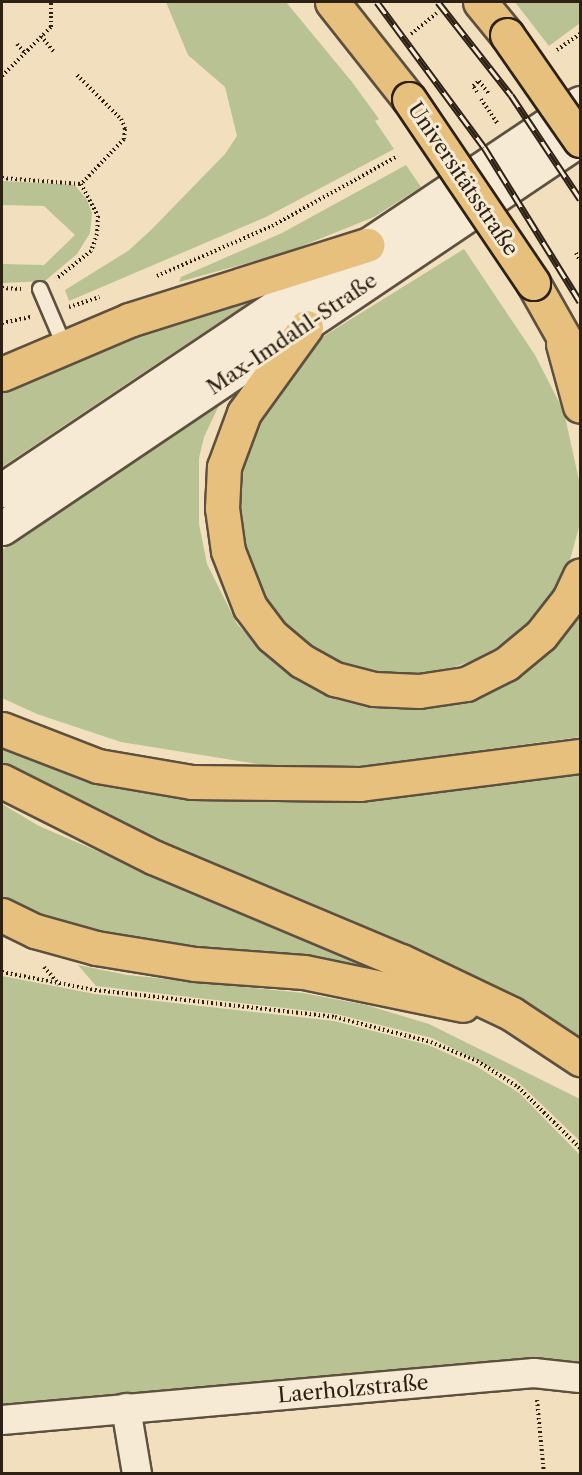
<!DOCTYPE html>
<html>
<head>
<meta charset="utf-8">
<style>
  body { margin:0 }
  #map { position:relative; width:582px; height:1475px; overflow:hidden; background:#f1dfbd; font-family:"Libre Caslon Text",serif }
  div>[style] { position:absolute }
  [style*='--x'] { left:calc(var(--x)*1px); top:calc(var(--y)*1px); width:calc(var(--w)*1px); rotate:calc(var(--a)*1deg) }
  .green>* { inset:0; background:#b8c293 }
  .path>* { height:4px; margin-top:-2px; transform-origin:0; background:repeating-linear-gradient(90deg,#2d2115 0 1.5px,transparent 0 4.5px) }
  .roads { filter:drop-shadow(2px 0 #5e503f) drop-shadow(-2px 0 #5e503f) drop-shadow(0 2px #5e503f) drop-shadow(0 -2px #5e503f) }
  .lane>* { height:14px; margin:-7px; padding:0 7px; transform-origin:7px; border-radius:7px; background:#f6ead4 }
  .street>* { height:28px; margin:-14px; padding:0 14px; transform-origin:14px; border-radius:14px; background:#f6ead4 }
  .secondary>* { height:33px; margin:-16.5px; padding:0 16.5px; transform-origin:16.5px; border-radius:16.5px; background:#f6ead4 }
  .highway>* { height:33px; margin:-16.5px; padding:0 16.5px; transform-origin:16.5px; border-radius:16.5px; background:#e8c07e }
  .rail>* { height:7px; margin-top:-3.5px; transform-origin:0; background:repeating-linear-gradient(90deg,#f6ead4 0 14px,#2d2115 0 28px); box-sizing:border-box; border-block:2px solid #2d2115 }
  .bridges { filter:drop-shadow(2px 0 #2d2115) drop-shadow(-2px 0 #2d2115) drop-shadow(0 2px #2d2115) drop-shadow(0 -2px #2d2115) }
  .highway-bridge>* { height:33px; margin:-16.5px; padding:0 16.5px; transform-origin:16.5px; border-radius:16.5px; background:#e8c07e }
  span { translate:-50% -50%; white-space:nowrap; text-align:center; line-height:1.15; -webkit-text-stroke:6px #f6ead4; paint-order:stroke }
  .street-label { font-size:21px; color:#2d2115 }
  .frame { position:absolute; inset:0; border:3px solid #2d2115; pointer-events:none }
</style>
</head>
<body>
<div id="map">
  <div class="green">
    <div style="clip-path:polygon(166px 2px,286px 2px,352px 82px,379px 119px,375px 121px,394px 149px,266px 217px,69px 301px,65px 290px,128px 251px,151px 230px,225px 154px,237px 136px,225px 87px,188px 55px)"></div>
    <div style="clip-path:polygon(515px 2px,580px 2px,580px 23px,549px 46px)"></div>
    <div style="clip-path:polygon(406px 165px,421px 187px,374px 217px,287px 252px,179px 282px,181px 277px,282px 233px)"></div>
    <div style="clip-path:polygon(2px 181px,75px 185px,87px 200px,92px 213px,90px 233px,77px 254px,45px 281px,2px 283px,2px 264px,44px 265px,75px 235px,44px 206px,2px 205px)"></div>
    <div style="clip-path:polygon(464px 249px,535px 355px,564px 412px,580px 485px,580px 523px,567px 571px,542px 610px,517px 634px,482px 657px,454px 667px,420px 674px,382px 673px,344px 663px,312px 648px,283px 625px,261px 598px,237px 547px,238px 442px,311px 344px)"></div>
    <div style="clip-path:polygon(272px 287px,126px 384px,2px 467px,2px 384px,39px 364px)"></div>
    <div style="clip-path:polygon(222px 399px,204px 437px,199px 458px,199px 524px,207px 564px,237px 624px,264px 653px,326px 693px,369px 705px,417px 709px,474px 697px,514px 678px,559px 643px,580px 616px,580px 737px,348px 768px,276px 767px,121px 742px,37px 714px,2px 698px,2px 550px)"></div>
    <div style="clip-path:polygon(2px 744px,102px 778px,580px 766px,580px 1045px,332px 922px,2px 769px)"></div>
    <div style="clip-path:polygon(2px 804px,39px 826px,395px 979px,132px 947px,2px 905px)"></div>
    <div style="clip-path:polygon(78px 965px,127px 975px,303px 993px,366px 1005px,429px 1024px,580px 1099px,580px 1141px,515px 1079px,432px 1038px,336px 1014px,96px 986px)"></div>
    <div style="clip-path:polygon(2px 976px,95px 994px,334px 1021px,428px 1045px,476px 1066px,519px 1093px,580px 1155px,580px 1368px,2px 1407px)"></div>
  </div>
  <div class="path">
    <div style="--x:411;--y:34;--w:33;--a:-39"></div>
    <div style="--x:41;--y:36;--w:22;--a:51"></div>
    <div style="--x:17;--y:44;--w:11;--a:49"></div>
    <div style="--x:557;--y:50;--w:28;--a:-35"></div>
    <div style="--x:77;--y:75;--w:62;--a:45"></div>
    <div style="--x:121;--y:119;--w:11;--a:68"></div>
    <div style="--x:125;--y:129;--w:10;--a:96"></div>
    <div style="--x:124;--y:139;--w:62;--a:133.7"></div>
    <div style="--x:2;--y:76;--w:69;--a:-45"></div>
    <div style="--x:51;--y:27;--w:25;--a:-90"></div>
    <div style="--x:477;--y:92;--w:7;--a:-124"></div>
    <div style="--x:473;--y:86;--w:8;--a:-40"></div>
    <div style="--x:479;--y:81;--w:16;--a:52"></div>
    <div style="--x:481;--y:99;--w:30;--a:56"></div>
    <div style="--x:2;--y:178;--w:79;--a:4.3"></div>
    <div style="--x:81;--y:184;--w:36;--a:62"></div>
    <div style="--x:98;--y:216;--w:18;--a:93"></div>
    <div style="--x:97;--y:234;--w:18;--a:109"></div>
    <div style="--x:91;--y:251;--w:45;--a:141.3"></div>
    <div style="--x:576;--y:253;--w:9;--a:63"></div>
    <div style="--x:157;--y:276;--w:125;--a:-23.5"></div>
    <div style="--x:272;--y:226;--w:144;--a:-29.1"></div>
    <div style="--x:2;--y:288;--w:19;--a:3"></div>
    <div style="--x:69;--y:307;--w:32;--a:-18"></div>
    <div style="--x:2;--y:323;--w:29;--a:-12"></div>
    <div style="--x:44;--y:967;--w:23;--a:49"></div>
    <div style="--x:2;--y:972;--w:95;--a:11"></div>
    <div style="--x:95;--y:990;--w:242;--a:6.4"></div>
    <div style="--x:335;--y:1017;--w:99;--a:14.6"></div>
    <div style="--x:431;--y:1042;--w:50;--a:22.4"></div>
    <div style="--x:477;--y:1061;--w:49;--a:32.4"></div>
    <div style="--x:518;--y:1087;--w:87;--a:44.5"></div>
    <div style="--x:537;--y:1400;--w:74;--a:84.6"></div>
  </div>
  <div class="roads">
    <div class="lane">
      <div style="--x:40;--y:289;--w:61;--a:66.8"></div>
    </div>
    <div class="street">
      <div style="--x:126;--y:1408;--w:67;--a:80.5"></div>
      <div style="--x:2;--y:1420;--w:534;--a:-5.05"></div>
      <div style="--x:534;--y:1373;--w:46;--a:6.2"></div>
    </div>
    <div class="secondary">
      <div style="--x:2;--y:490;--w:696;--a:-33.8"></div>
      <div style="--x:2;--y:528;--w:697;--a:-33.94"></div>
    </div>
    <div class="highway">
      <div style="--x:332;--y:2;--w:124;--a:51.6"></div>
      <div style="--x:480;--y:2;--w:43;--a:50.7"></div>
      <div style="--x:533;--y:283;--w:95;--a:60.5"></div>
      <div style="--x:306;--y:327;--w:106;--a:125.8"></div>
      <div style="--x:244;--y:413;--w:58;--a:110.3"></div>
      <div style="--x:224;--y:467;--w:41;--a:92.8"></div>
      <div style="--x:222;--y:508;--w:43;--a:82.1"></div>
      <div style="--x:228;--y:551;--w:60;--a:68.6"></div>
      <div style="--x:250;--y:607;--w:36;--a:53"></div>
      <div style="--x:272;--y:636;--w:39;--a:40"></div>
      <div style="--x:302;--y:661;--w:38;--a:29"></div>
      <div style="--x:335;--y:679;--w:40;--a:14.4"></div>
      <div style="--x:374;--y:689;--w:45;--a:2.5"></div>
      <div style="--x:419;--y:691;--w:48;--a:-8.5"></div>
      <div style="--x:466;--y:684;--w:45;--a:-26.6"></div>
      <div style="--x:506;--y:664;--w:45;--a:-39.6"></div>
      <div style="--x:541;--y:635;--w:46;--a:-52.1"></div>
      <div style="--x:569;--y:599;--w:26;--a:-65"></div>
      <div style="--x:563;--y:344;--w:64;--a:74.7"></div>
      <div style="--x:2;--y:374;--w:138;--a:-23"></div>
      <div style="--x:129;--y:320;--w:250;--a:-17.5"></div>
      <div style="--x:2;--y:729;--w:103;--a:21.1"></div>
      <div style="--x:98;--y:766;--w:95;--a:9.7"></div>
      <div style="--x:192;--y:782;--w:168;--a:0.7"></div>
      <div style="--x:360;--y:784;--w:222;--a:-7.3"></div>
      <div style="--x:2;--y:781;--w:169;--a:26.7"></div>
      <div style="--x:153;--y:857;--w:269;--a:22.8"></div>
      <div style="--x:401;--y:961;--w:123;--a:25.5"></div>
      <div style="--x:512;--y:1014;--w:82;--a:33.5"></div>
      <div style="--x:2;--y:915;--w:37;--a:26"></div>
      <div style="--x:35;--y:931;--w:63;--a:15.6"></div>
      <div style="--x:96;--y:948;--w:100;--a:9.2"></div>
      <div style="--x:195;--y:964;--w:109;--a:4.2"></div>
      <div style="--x:304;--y:972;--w:162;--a:11.7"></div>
    </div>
  </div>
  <div class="rail">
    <div style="--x:377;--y:2;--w:180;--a:53.6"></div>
    <div style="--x:484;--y:147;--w:182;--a:58.2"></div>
    <div style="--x:438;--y:2;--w:118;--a:51.9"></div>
    <div style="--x:511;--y:95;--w:125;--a:56.4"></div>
  </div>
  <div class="bridges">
    <div class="highway-bridge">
      <div style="--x:507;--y:35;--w:128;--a:55.2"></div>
      <div style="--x:409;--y:99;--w:222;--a:56"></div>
    </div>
  </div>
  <div class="street-label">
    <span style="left:463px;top:179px;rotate:56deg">Universitätsstraße</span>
    <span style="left:292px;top:334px;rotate:-34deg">Max-Imdahl-Straße</span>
    <span style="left:353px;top:1389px;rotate:-5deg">Laerholzstraße</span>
  </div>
  <div class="frame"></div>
</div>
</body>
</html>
